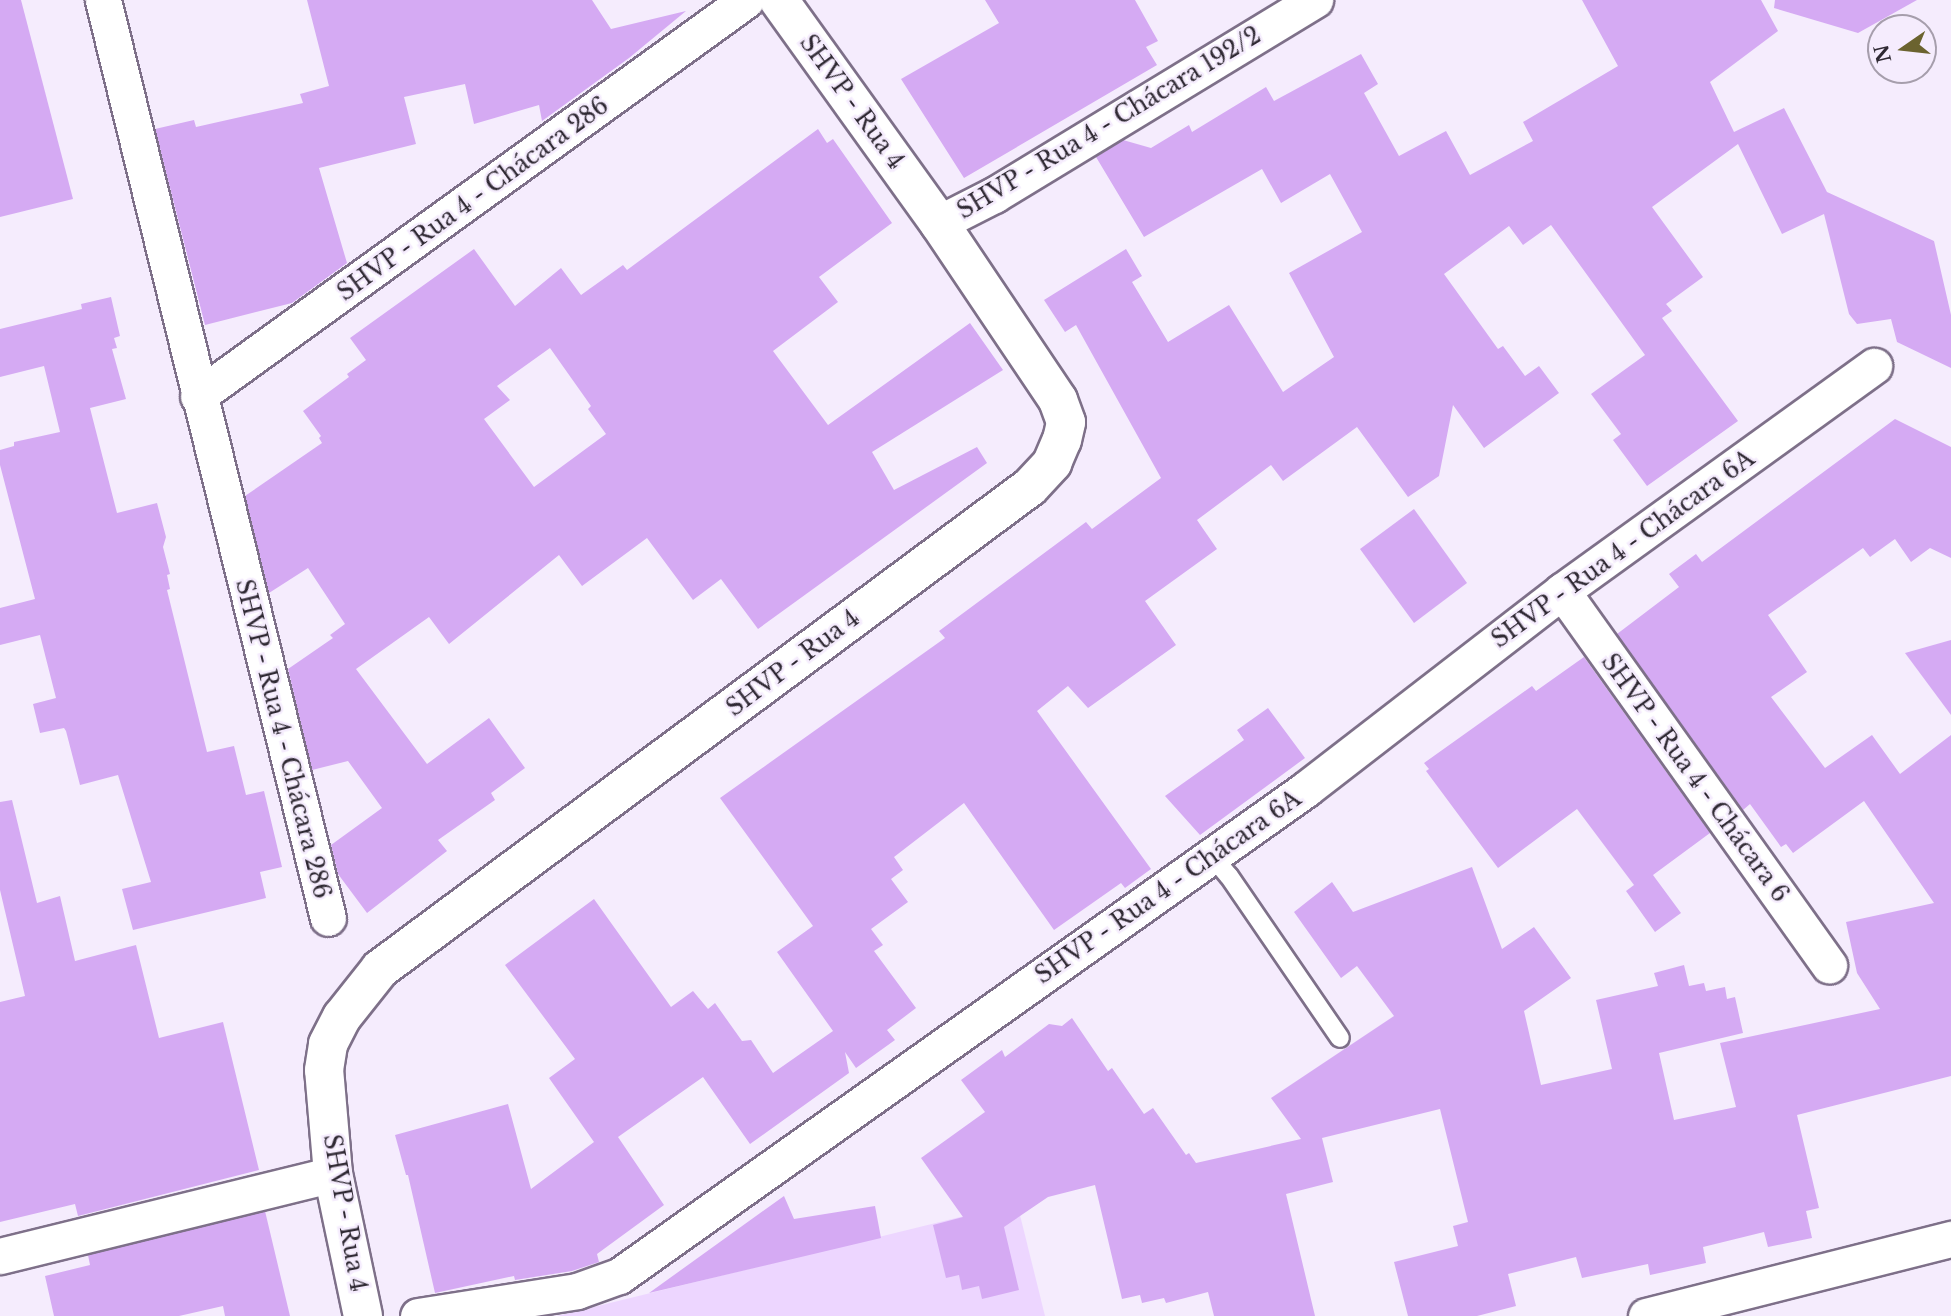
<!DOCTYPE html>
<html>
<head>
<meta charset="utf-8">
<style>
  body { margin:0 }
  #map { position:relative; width:1951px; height:1316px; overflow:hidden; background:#f5ecfd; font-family:"Libre Baskerville",serif }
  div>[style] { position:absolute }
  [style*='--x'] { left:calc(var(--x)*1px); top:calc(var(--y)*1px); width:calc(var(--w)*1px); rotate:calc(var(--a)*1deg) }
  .green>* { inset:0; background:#edd6ff }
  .building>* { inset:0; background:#d5aaf3 }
  .roads { filter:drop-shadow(2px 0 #7e7089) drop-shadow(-2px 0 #7e7089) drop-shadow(0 2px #7e7089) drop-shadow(0 -2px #7e7089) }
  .lane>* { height:18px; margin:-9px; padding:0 9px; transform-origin:9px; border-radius:9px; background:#fff }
  .street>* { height:35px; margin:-17.5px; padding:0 17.5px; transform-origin:17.5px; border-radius:17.5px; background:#fff }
  .secondary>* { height:38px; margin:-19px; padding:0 19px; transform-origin:19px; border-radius:19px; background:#fff }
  span { translate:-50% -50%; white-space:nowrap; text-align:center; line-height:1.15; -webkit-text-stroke:5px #f5ecfd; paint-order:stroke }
  .street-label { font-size:23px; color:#2f2933 }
  .north { position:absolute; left:1867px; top:14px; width:70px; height:70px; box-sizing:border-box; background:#f5ecfd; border:2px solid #a69eac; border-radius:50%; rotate:256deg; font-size:19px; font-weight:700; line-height:28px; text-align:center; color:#2f2933 }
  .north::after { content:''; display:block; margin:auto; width:24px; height:32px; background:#6b632f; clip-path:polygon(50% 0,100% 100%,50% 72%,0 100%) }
</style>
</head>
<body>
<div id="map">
  <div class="green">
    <div style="clip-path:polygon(1017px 1203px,1045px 1316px,557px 1316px)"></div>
  </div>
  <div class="building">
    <div style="clip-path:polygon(0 0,21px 0,73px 199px,0 217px)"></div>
    <div style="clip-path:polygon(307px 0,592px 0,611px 29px,686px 11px,629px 58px,542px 121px,539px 105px,474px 124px,465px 84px,404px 97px,416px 144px,319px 168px,347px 263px,292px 303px,205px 325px,155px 129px,194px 120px,196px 127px,303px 103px,300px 94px,329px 86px)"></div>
    <div style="clip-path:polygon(985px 0,1135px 0,1158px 41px,1146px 47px,1157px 65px,964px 178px,901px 79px,999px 23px)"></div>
    <div style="clip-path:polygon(1582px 0,1761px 0,1778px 31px,1710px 82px,1734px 132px,1784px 108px,1827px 192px,1934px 241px,1951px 315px,1951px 368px,1897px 342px,1891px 319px,1857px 324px,1849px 314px,1824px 214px,1782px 234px,1738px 144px,1652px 207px,1703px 277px,1666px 304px,1672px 311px,1662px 318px,1738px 421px,1647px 486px,1613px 440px,1621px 434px,1591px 394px,1645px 355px,1551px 225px,1523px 245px,1509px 226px,1444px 274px,1498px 349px,1503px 346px,1525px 376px,1539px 366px,1559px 393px,1484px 448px,1453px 405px,1439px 476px,1408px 497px,1357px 427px,1283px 481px,1271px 465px,1197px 520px,1217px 549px,1145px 601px,1176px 645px,1088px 708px,1068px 686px,1037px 711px,1151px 869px,1125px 888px,1121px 883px,1054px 930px,964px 803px,894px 857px,903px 870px,891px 879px,908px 902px,871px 929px,883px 945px,874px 951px,916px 1008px,887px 1030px,895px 1040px,856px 1068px,845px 1052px,849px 1073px,750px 1144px,703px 1077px,618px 1137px,664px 1205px,597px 1254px,599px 1262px,572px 1271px,515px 1280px,514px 1276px,435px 1293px,408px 1175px,406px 1175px,395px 1135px,508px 1104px,531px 1189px,594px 1142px,549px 1078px,575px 1059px,505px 965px,594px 899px,671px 1007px,693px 991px,708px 1009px,715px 1003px,742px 1041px,751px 1040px,773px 1073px,833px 1031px,777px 952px,813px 926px,720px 798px,945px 638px,939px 631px,1086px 522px,1092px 529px,1161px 478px,1076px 325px,1065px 332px,1044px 300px,1126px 249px,1142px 276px,1132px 282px,1168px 342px,1229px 305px,1283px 392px,1334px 357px,1289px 273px,1362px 232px,1330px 174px,1281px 203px,1262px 169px,1144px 237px,1096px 157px,1123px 140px,1151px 148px,1189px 125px,1192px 132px,1266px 87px,1274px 101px,1361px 54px,1378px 84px,1364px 93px,1399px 156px,1446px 131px,1470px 175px,1533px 141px,1523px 122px,1618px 66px)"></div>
    <div style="clip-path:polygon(1775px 0,1917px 0,1858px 33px,1774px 8px)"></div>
    <div style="clip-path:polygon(evenodd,818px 129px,827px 143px,833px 139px,892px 223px,819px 277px,838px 302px,773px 351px,828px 425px,970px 323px,1003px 370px,872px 452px,894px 490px,977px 447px,987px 463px,758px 629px,721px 579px,693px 600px,647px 538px,582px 586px,559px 555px,449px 644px,429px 617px,356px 669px,427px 764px,489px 718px,525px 768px,491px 793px,495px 800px,438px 840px,447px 851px,367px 913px,338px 874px,331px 845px,382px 808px,348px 761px,312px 770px,288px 669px,333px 638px,330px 635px,345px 624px,308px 568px,269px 593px,245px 496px,322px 443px,319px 438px,321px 436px,303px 411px,349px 377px,347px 374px,366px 360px,350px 338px,474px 249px,515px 306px,561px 268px,581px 295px,623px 265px,627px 270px,818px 129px,550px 348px,591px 406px,588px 409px,606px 434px,534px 487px,484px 419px,510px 400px,497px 386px,550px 348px)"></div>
    <div style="clip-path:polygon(111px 297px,120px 336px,114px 338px,117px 348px,112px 349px,126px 399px,90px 408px,117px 513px,157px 503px,166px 537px,163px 547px,170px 574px,167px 575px,170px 589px,167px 590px,207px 752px,234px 746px,246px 795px,264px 791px,282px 867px,260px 872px,266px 898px,133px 930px,122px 889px,151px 882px,118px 775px,80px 785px,66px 731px,64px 728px,40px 733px,33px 704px,56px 698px,40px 635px,0 645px,0 608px,35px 599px,0 465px,0 450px,14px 446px,14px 442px,60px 432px,44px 366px,0 377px,0 329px,82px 309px,81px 304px)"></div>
    <div style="clip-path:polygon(1895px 419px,1951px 447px,1951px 558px,1930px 548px,1911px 562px,1895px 539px,1870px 557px,1863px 548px,1768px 615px,1807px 672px,1771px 697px,1825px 768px,1872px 735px,1900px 774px,1951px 735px,1951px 1076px,1797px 1115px,1819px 1208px,1806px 1211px,1812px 1238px,1768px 1247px,1764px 1232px,1703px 1247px,1706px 1263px,1650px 1275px,1648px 1264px,1582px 1278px,1576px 1257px,1508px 1274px,1516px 1306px,1477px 1316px,1408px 1316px,1394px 1262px,1458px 1246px,1453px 1226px,1468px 1222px,1440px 1109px,1322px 1138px,1333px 1182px,1286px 1194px,1315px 1316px,1214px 1316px,1208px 1292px,1166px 1303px,1164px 1298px,1142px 1303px,1140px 1295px,1122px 1299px,1095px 1185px,1048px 1197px,1004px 1227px,1019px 1290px,982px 1299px,979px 1286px,962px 1290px,959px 1275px,946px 1278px,933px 1225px,963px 1217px,921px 1158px,985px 1112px,961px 1080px,1002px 1050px,1005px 1057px,1049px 1024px,1062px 1026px,1072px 1018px,1108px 1071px,1112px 1068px,1144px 1114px,1153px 1108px,1186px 1155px,1189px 1153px,1196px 1163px,1301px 1139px,1271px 1098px,1394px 1016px,1357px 966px,1341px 978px,1294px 912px,1332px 882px,1353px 912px,1472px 867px,1502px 949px,1534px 927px,1571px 978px,1524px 1011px,1541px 1085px,1612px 1069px,1596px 1000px,1658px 986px,1654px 973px,1684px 965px,1689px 986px,1704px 983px,1706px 991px,1725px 987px,1727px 999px,1735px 997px,1743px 1033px,1659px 1053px,1674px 1120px,1736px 1107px,1720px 1043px,1880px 1009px,1857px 973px,1846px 922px,1934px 903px,1864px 801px,1793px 853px,1786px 844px,1781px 847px,1750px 804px,1743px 810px,1617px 634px,1679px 587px,1669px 574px,1696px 554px,1702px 562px)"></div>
    <div style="clip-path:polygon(1414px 509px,1467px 583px,1414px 623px,1360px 549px)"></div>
    <div style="clip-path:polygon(1951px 640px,1951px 715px,1905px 653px)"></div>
    <div style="clip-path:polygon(1584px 657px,1710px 833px,1653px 875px,1681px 913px,1655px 932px,1626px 891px,1634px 885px,1577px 809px,1498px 868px,1426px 771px,1429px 769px,1424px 763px,1532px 686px,1536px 691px)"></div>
    <div style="clip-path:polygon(1268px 708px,1305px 758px,1200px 835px,1165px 796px,1244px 740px,1237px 730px)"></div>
    <div style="clip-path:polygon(12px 800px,37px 903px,60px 896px,75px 961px,136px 945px,159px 1038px,223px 1022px,259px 1170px,78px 1216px,75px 1204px,0 1222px,0 1002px,25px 996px,0 890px,0 802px)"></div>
    <div style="clip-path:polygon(784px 1196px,794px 1219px,875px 1206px,881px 1238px,649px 1293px)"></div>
    <div style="clip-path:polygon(265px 1211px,290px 1316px,225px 1316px,223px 1306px,179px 1316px,54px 1316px,45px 1276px,90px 1265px,88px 1255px)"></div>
  </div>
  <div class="roads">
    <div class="lane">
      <div style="--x:1212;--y:856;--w:26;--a:50"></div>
      <div style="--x:1229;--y:876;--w:196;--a:55.6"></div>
    </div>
    <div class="street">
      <div style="--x:103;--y:0;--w:945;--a:76.23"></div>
      <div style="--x:939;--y:223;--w:62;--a:-27"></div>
      <div style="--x:994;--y:195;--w:376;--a:-31.3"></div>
      <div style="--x:198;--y:396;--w:676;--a:-35.85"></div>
      <div style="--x:1562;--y:591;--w:460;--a:54.5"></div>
      <div style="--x:0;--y:1256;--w:343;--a:-13.8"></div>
      <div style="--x:418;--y:1316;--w:161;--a:-8.9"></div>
      <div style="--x:577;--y:1291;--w:45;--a:-19.7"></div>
      <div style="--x:619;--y:1276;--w:842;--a:-35.33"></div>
      <div style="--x:1306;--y:789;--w:324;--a:-37.7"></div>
      <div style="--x:1562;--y:591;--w:385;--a:-35.8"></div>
      <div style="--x:1646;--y:1316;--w:315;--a:-14.2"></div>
    </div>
    <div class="secondary">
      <div style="--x:363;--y:1316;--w:145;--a:-101.9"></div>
      <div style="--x:333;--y:1174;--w:104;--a:-94.9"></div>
      <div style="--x:324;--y:1070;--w:26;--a:-81"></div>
      <div style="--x:328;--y:1044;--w:30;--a:-63"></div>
      <div style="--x:342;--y:1017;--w:61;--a:-51.6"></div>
      <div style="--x:380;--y:969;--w:809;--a:-36.56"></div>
      <div style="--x:1030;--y:487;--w:33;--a:-47"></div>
      <div style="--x:1052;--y:463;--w:25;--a:-67"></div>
      <div style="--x:1062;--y:440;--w:18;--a:-77"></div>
      <div style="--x:1066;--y:422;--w:23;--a:-110"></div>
      <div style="--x:1058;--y:400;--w:213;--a:-123.9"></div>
      <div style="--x:939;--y:223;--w:274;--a:-125.7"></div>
    </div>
  </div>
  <div class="street-label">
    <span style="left:852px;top:102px;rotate:54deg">SHVP - Rua 4</span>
    <span style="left:1109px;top:123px;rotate:-31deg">SHVP - Rua 4 - Chácara 192/2</span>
    <span style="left:473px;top:199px;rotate:-36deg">SHVP - Rua 4 - Chácara 286</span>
    <span style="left:1623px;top:549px;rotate:-36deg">SHVP - Rua 4 - Chácara 6A</span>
    <span style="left:793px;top:663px;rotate:-37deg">SHVP - Rua 4</span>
    <span style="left:283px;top:739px;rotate:76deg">SHVP - Rua 4 - Chácara 286</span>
    <span style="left:1695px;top:778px;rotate:54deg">SHVP - Rua 4 - Chácara 6</span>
    <span style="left:1168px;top:887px;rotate:-35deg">SHVP - Rua 4 - Chácara 6A</span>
    <span style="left:345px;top:1213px;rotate:80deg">SHVP - Rua 4</span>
  </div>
  <div class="north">N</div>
</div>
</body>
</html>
